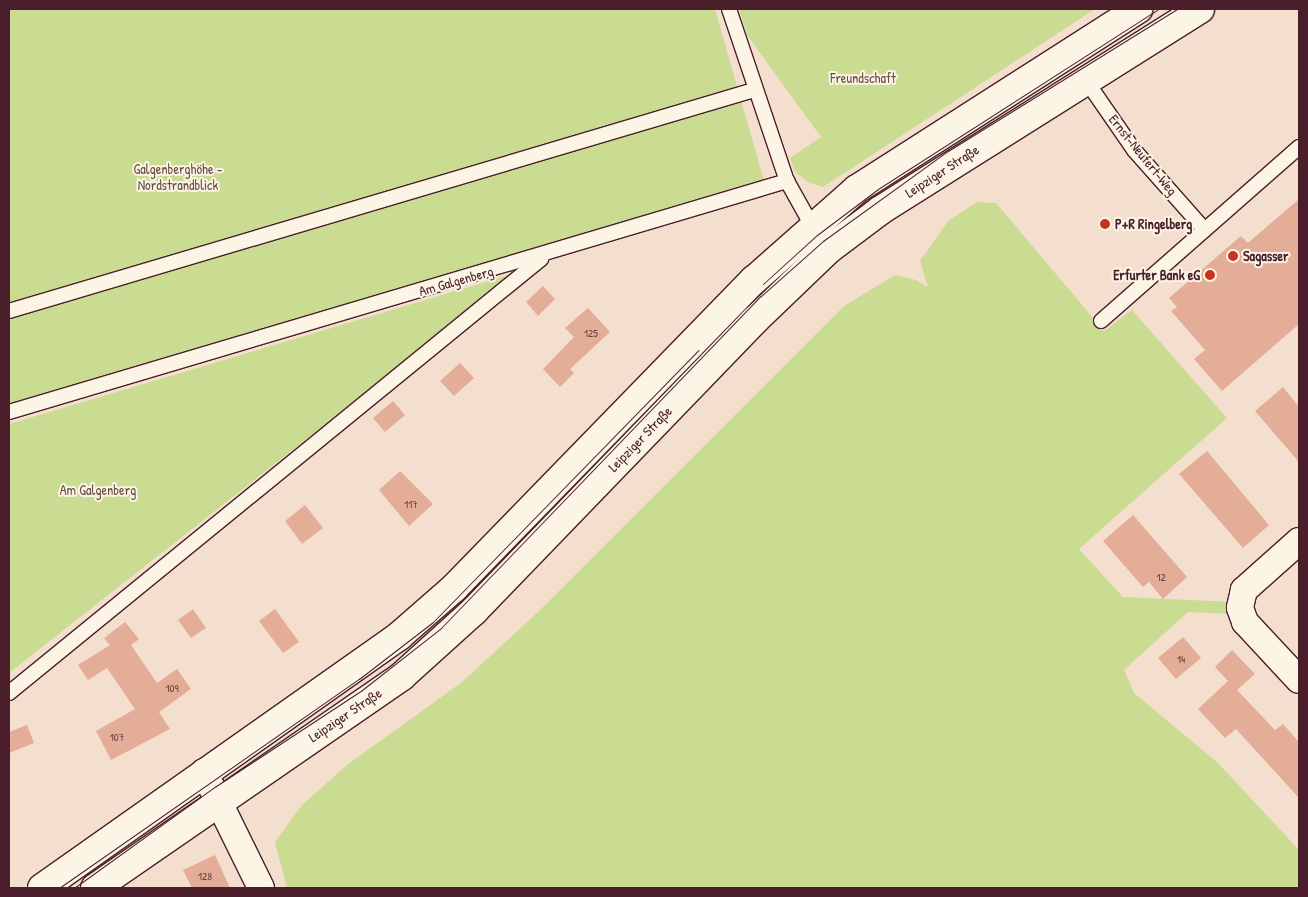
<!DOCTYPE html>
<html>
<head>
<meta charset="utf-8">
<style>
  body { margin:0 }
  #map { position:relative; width:1308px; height:897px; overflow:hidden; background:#f4dfce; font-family:"Patrick Hand",sans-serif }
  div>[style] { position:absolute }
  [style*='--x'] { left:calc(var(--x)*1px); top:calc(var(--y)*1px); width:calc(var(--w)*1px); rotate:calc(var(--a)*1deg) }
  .green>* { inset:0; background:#cadc91 }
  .building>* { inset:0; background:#e3ad98 }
  .roads { filter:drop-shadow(1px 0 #4a1f2b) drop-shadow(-1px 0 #4a1f2b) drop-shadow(0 1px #4a1f2b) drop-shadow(0 -1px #4a1f2b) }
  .service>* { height:14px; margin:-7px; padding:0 7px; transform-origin:7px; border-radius:7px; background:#fcf5e5 }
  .minor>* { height:26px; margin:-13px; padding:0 13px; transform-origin:13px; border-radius:13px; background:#fcf5e5 }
  .secondary>* { height:28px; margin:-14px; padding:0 14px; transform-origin:14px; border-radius:14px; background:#fcf5e5 }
  .tram>* { height:1px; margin:-0.5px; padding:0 0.5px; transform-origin:0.5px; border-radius:0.5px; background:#4a1f2b }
  .dots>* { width:14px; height:14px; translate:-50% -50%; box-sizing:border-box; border:2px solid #fcf5e5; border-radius:50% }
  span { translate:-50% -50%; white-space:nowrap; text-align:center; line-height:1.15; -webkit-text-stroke:4px #fcf5e5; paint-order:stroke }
  .number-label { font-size:11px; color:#704246 }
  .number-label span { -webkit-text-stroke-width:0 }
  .park-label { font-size:14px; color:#6a4e44 }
  .street-label { font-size:14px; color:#4a1f2b }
  .poi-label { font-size:14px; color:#4a1f2b; font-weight:700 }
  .left { translate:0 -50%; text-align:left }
  .right { translate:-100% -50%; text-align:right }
  .frame { position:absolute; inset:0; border:10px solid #4a1f2b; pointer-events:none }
</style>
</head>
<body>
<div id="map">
  <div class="green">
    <div style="clip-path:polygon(9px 9px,715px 9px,764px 181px,9px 404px)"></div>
    <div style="clip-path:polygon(739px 9px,1095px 9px,823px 187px,808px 182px,795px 172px,790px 158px,821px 137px,747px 35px)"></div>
    <div style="clip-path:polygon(977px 202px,996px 203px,1104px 331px,1132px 310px,1227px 418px,1079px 549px,1123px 597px,1233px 602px,1231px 614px,1188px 612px,1124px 670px,1134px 693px,1218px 763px,1299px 850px,1299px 888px,287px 888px,275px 842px,302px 805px,347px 765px,462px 682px,538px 612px,844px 306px,895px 275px,916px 280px,928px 287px,920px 261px,948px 221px)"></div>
    <div style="clip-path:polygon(519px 272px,9px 673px,9px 424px)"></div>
  </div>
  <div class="building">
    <div style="clip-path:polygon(1299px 199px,1299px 324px,1222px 391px,1194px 359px,1205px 350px,1171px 311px,1177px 307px,1169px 298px,1241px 236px,1248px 243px)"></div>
    <div style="clip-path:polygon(543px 286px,555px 299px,538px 316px,526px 302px)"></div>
    <div style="clip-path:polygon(588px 308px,610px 332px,570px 369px,574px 373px,560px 387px,543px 369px,574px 337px,565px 328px)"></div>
    <div style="clip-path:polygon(460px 363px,474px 378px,454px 396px,440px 381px)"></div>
    <div style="clip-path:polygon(1283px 387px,1299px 407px,1299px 462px,1255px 411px)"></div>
    <div style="clip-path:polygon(393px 401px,405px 415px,385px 432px,373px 418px)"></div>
    <div style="clip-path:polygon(1207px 451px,1269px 525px,1243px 548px,1179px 474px)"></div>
    <div style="clip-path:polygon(400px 471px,433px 504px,409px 526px,379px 490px)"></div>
    <div style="clip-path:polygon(305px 505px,323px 528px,302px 544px,285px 521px)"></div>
    <div style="clip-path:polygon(1133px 515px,1187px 577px,1163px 599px,1149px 582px,1143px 587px,1103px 541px)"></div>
    <div style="clip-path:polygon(193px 609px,206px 628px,191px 638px,178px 620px)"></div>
    <div style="clip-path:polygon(275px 609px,299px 642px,283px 653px,259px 621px)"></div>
    <div style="clip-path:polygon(125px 622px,139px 639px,131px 645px,157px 683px,177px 669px,191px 689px,159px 712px,170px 729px,111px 760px,96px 731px,135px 709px,107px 668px,88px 680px,78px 665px,110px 645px,104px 638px)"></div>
    <div style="clip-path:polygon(1183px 637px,1201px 658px,1176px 679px,1158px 658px)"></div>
    <div style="clip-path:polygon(1232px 650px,1255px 674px,1237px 690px,1275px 730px,1283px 724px,1299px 742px,1299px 798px,1236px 729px,1225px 738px,1198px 709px,1228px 681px,1215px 667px)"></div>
    <div style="clip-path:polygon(27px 725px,34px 743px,9px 753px,9px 732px)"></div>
    <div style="clip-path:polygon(215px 855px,230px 888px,192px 888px,183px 870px)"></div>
  </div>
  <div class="roads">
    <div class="service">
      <div style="--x:729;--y:9;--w:182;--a:71.4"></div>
      <div style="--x:787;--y:181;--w:57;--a:60.8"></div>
      <div style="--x:1085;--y:79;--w:86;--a:55.4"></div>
      <div style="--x:1134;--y:150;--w:106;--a:48.5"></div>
      <div style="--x:9;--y:311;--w:777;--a:-16.52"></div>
      <div style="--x:1101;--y:321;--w:264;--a:-41.3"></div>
      <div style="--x:9;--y:412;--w:812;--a:-16.54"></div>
      <div style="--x:9;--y:693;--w:687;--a:-39.21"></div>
    </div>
    <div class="minor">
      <div style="--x:1299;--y:541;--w:74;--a:138.3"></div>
      <div style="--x:1244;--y:590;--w:18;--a:103"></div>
      <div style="--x:1240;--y:608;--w:15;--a:70"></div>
      <div style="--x:1245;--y:622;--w:79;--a:47"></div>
      <div style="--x:204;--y:772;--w:129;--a:63.8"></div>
    </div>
    <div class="secondary">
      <div style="--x:42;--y:888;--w:437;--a:-35.2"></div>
      <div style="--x:399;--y:636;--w:73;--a:-41.1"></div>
      <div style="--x:454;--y:588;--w:430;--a:-45.8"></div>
      <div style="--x:754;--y:280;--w:137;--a:-41.5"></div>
      <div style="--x:857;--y:189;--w:334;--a:-32.6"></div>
      <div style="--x:95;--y:888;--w:373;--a:-34.6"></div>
      <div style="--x:402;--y:676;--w:97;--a:-42.1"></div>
      <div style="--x:474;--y:611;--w:403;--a:-46"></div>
      <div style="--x:754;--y:321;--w:104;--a:-43.8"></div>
      <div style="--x:829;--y:249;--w:65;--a:-36.9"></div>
      <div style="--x:881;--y:210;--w:377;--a:-32.2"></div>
    </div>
  </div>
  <div class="tram">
    <div style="--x:763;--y:284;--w:73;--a:-42.2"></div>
    <div style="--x:817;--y:235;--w:76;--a:-37"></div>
    <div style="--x:878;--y:189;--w:333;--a:-32.7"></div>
    <div style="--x:59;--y:888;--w:366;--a:-34.9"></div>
    <div style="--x:359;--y:679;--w:93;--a:-37.6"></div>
    <div style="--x:433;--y:622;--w:380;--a:-45.7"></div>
    <div style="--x:74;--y:888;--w:171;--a:-35.7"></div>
    <div style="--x:213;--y:788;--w:178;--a:-33.3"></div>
    <div style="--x:362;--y:690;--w:100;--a:-38.1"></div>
    <div style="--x:441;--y:628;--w:461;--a:-46.1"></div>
    <div style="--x:761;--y:296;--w:83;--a:-41.6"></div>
    <div style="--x:823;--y:241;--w:154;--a:-35.8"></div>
    <div style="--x:948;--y:151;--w:269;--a:-31.8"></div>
  </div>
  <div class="dots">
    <div style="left:1105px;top:224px;background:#c8321e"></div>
    <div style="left:1233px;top:256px;background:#c8321e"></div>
    <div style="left:1210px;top:275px;background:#c8321e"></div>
  </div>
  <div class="number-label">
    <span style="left:591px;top:333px">125</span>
    <span style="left:411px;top:504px">117</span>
    <span style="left:1161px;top:577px">12</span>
    <span style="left:1181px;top:659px">14</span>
    <span style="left:172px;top:688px">109</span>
    <span style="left:117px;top:737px">107</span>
    <span style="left:205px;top:876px">128</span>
  </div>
  <div class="park-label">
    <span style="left:863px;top:78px">Freundschaft</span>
    <span style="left:178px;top:177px">Galgenberghöhe -<br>Nordstrandblick</span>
    <span style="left:98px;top:490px">Am Galgenberg</span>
  </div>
  <div class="street-label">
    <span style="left:1143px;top:155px;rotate:51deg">Ernst-Neufert-Weg</span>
    <span style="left:942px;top:171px;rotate:-33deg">Leipziger Straße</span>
    <span style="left:456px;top:281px;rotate:-16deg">Am Galgenberg</span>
    <span style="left:640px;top:439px;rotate:-46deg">Leipziger Straße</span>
    <span style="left:345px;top:715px;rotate:-34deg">Leipziger Straße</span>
  </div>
  <div class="poi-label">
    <span class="left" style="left:1115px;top:224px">P+R Ringelberg</span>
    <span class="left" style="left:1243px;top:256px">Sagasser</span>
    <span class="right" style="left:1200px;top:275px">Erfurter Bank eG</span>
  </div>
  <div class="frame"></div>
</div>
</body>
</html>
